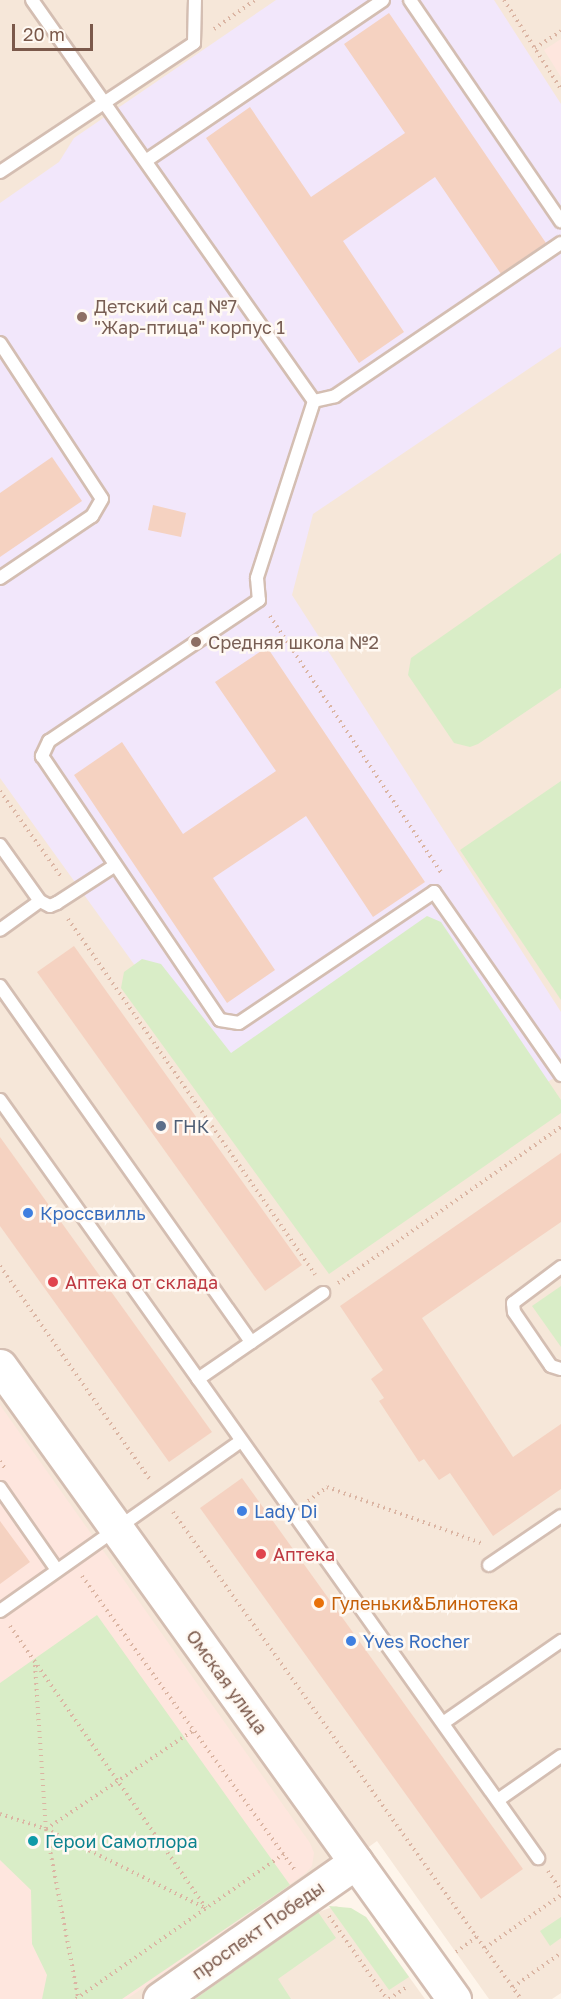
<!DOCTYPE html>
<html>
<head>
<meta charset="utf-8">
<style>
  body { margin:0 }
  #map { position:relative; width:561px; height:1999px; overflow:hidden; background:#fef5eb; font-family:"Golos Text",sans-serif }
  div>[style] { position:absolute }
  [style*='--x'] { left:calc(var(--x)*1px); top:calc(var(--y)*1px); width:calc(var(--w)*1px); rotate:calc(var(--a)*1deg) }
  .residential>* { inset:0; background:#f6e7d9 }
  .commercial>* { inset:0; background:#fee6de }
  .education>* { inset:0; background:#f2e7fb }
  .green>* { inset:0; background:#d9edc7 }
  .building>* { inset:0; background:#f5d2c1 }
  .path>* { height:4px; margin-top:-2px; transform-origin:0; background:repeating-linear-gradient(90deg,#dbb5a3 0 1.5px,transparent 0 6px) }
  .roads { filter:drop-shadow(2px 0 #d4beb2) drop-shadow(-2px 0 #d4beb2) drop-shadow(0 2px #d4beb2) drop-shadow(0 -2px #d4beb2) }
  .service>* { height:12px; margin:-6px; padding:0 6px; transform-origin:6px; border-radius:6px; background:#fff }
  .secondary>* { height:33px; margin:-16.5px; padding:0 16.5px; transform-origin:16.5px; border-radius:16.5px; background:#fff }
  .dots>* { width:16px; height:16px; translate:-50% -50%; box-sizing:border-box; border:3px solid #fff9f3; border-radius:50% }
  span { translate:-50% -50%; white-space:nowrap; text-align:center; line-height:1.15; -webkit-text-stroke:5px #fff9f3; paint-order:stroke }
  .education-label { font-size:18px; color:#785e54 }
  .left { translate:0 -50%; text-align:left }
  .service-label { font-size:18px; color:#4e5e75 }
  .shop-label { font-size:18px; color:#366cbe }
  .health-label { font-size:18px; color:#be3a42 }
  .food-label { font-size:18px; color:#c56008 }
  .street-label { font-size:18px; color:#7b594b }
  .culture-label { font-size:18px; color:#0d838f }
  .scale { position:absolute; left:12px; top:24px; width:81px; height:27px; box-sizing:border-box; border:3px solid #7b594b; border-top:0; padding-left:8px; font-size:18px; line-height:21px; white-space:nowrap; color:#7b594b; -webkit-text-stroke:4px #fff9f3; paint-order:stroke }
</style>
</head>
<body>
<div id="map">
  <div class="residential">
    <div style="clip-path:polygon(0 0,561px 0,561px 1993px,552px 1999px,489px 1999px,377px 1841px,156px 1999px,0 1999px)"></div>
    <div style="clip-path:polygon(336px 1906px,366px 1917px,425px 1999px,195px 1999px,318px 1912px)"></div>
  </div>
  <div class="commercial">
    <div style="clip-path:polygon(561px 39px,561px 77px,544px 50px)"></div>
    <div style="clip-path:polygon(0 1405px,310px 1843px,314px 1853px,312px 1866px,306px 1873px,127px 1999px,0 1999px)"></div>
  </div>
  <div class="education">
    <div style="clip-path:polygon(276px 0,494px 0,561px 104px,561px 347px,313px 514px,292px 595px,561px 1012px,561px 1073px,326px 1231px,0 778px,0 203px,59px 162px,74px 138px)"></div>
  </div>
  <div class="green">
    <div style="clip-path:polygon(561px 553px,561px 688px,478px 744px,470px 747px,454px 743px,408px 675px,411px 658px)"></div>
    <div style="clip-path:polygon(561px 781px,561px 1000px,460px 850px)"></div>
    <div style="clip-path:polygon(427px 916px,441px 922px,561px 1100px,561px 1113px,329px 1274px,121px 988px,124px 972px,142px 959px,161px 964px,231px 1053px)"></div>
    <div style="clip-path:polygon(561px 1286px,561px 1347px,532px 1306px)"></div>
    <div style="clip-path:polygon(97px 1615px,290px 1885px,122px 1999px,42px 1999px,47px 1975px,32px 1944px,31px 1890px,0 1860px,0 1683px)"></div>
    <div style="clip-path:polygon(329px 1906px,351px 1908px,366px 1917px,409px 1977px,389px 1990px)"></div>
    <div style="clip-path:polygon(318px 1912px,336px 1938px,278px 1979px,291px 1999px,195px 1999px)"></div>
    <div style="clip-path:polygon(561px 1917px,561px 1938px,550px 1946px,540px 1931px)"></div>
  </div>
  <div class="building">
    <div style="clip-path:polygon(389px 13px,546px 243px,501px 274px,435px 177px,343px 241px,404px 332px,359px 363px,206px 138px,250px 107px,311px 197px,405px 133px,344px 44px)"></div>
    <div style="clip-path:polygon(52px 457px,82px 501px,0 557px,0 493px)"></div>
    <div style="clip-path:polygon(153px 505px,186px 513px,181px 537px,148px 530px)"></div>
    <div style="clip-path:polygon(267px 647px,425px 882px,373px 917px,306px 816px,213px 878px,275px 970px,227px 1003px,74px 775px,122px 742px,183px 834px,276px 771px,215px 682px)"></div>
    <div style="clip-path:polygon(74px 946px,302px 1265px,265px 1291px,37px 972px)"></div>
    <div style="clip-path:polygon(0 1137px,212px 1432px,169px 1462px,0 1226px)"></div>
    <div style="clip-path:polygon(561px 1153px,561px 1222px,422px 1318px,513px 1457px,561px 1424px,561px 1489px,493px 1536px,450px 1473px,439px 1480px,424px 1459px,419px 1462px,379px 1401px,384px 1398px,371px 1379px,383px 1370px,340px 1306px)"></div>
    <div style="clip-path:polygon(242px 1478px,523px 1869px,481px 1899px,200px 1508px)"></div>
    <div style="clip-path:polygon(0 1521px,30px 1562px,0 1584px)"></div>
  </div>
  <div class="path">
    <div style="--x:504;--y:0;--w:106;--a:57.4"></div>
    <div style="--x:214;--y:29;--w:50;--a:-35.3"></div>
    <div style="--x:535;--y:48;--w:31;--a:-33"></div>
    <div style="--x:270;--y:616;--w:310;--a:56.3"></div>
    <div style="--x:0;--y:791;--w:107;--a:54.5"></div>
    <div style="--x:68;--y:919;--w:433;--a:55.2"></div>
    <div style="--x:0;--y:1266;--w:263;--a:54.9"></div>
    <div style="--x:338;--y:1283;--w:272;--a:-35"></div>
    <div style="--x:0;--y:1461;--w:11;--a:56"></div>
    <div style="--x:308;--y:1501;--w:24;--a:-36"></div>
    <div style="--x:327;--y:1487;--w:167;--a:20"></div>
    <div style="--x:173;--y:1512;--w:599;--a:54.45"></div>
    <div style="--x:82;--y:1576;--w:362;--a:54.1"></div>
    <div style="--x:10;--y:1626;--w:343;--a:55.2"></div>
    <div style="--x:35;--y:1665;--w:164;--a:86.2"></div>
    <div style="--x:46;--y:1829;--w:171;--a:79.2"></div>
    <div style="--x:0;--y:1814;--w:48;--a:18.1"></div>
    <div style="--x:46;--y:1829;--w:178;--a:26.4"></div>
    <div style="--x:46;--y:1829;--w:178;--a:-33.8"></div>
    <div style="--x:548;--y:1871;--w:23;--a:56"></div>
    <div style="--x:329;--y:1916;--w:101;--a:55.1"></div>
    <div style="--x:485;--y:1948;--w:93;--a:-34.9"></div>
    <div style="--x:456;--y:1952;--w:26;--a:-36"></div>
    <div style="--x:513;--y:1987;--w:59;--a:-35.3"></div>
    <div style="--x:76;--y:1999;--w:254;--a:-34.9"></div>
    <div style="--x:389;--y:1999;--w:23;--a:-34"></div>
  </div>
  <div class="roads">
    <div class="service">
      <div style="--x:32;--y:0;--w:490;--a:54.9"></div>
      <div style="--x:410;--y:0;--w:268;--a:55.7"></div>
      <div style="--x:147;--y:160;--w:285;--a:-34.1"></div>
      <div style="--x:0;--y:172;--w:233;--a:-33.6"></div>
      <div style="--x:194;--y:43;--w:43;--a:-88.7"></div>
      <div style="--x:0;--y:343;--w:186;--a:56.8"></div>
      <div style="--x:102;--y:499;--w:20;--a:120"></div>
      <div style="--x:92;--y:516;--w:111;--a:146"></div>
      <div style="--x:314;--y:401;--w:186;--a:107.9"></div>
      <div style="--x:257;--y:578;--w:22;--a:85"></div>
      <div style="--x:259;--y:600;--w:253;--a:146.1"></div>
      <div style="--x:49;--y:741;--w:17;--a:115"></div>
      <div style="--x:42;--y:756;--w:318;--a:56"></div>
      <div style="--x:220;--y:1020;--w:19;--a:9"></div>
      <div style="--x:239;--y:1023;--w:235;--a:-33.9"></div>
      <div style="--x:434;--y:892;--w:223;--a:55.2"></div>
      <div style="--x:314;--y:401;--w:22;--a:-13"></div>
      <div style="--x:335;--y:396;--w:273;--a:-34.1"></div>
      <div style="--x:0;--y:845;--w:69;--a:54.5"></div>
      <div style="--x:40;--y:901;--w:49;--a:144.1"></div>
      <div style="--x:40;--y:901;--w:11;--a:27"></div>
      <div style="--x:50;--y:906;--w:8;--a:-23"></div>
      <div style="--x:57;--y:903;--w:68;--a:-33"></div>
      <div style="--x:0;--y:986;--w:436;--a:54.8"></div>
      <div style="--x:0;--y:1100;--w:930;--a:54.63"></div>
      <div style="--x:561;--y:1267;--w:60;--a:143.1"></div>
      <div style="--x:513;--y:1303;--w:9;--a:84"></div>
      <div style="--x:514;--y:1312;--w:65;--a:55.6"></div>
      <div style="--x:551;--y:1366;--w:10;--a:17"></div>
      <div style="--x:198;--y:1379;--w:152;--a:-34.5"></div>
      <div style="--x:0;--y:1488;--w:100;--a:55.2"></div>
      <div style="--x:489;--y:1565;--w:87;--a:-34.2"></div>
      <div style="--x:0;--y:1611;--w:295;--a:-35.2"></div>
      <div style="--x:443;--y:1723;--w:144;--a:-34.8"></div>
      <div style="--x:498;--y:1800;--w:77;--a:-34.9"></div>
    </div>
    <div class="secondary">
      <div style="--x:0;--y:1366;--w:779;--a:54.35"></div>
      <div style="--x:160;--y:1999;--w:239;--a:-35"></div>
    </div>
  </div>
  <div class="dots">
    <div style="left:82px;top:317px;background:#8d6e63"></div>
    <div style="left:196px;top:642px;background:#8d6e63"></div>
    <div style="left:161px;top:1126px;background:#5c6f8a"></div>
    <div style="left:28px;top:1213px;background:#3f7fe0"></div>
    <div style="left:53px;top:1282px;background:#e0444e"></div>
    <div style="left:242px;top:1511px;background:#3f7fe0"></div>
    <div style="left:261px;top:1554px;background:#e0444e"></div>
    <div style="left:319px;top:1603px;background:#e8710a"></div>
    <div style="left:351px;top:1641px;background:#3f7fe0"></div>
    <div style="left:33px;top:1841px;background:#0f9aa8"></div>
  </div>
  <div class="education-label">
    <span class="left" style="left:94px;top:317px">Детский сад №7<br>"Жар-птица" корпус 1</span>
    <span class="left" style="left:208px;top:642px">Средняя школа №2</span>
  </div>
  <div class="service-label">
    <span class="left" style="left:173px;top:1126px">ГНК</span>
  </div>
  <div class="shop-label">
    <span class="left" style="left:40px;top:1213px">Кроссвилль</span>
    <span class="left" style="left:254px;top:1511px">Lady Di</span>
    <span class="left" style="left:363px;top:1641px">Yves Rocher</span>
  </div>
  <div class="health-label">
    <span class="left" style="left:65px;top:1282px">Аптека от склада</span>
    <span class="left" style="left:273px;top:1554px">Аптека</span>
  </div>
  <div class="food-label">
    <span class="left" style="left:331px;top:1603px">Гуленьки&amp;Блинотека</span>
  </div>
  <div class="street-label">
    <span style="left:227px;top:1682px;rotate:54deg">Омская улица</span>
    <span style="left:258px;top:1930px;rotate:-35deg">проспект Победы</span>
  </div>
  <div class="culture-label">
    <span class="left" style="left:45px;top:1841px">Герои Самотлора</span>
  </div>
  <div class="scale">20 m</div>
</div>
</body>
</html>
